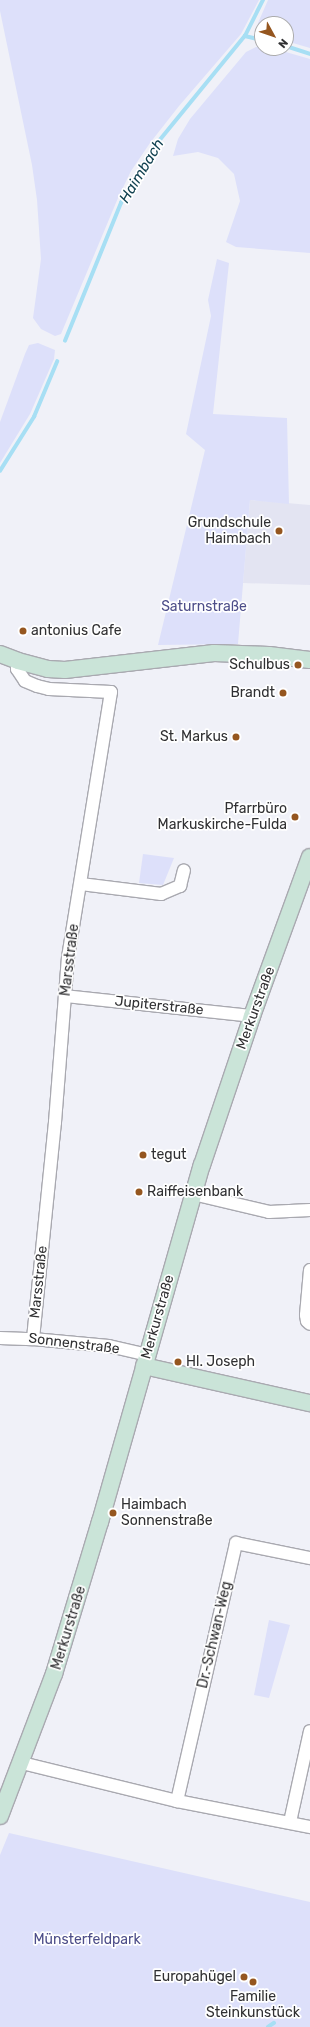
<!DOCTYPE html>
<html>
<head>
<meta charset="utf-8">
<style>
  body { margin:0 }
  #map { position:relative; width:310px; height:2027px; overflow:hidden; background:#f0f1f8; font-family:Rubik,sans-serif }
  div>[style] { position:absolute }
  [style*='--x'] { left:calc(var(--x)*1px); top:calc(var(--y)*1px); width:calc(var(--w)*1px); rotate:calc(var(--a)*1deg) }
  .built>* { inset:0; background:#e3e4f2 }
  .green>* { inset:0; background:#dde0fa }
  .stream>* { height:3.5px; margin:-1.75px; padding:0 1.75px; transform-origin:1.75px; border-radius:1.75px; background:#a7dff4 }
  .roads { filter:drop-shadow(1px 0 #a9a9b0) drop-shadow(-1px 0 #a9a9b0) drop-shadow(0 1px #a9a9b0) drop-shadow(0 -1px #a9a9b0) }
  .street>* { height:12px; margin:-6px; padding:0 6px; transform-origin:6px; border-radius:6px; background:#fff }
  .secondary>* { height:16px; margin:-8px; padding:0 8px; transform-origin:8px; border-radius:8px; background:#cae4d8 }
  .dots>* { width:11px; height:11px; translate:-50% -50%; box-sizing:border-box; border:2px solid #fff; border-radius:50% }
  span { translate:-50% -50%; white-space:nowrap; text-align:center; line-height:1.15; -webkit-text-stroke:3.5px #fff; paint-order:stroke }
  .poi-label { font-size:14px; color:#303032 }
  .right { translate:-100% -50%; text-align:right }
  .left { translate:0 -50%; text-align:left }
  .park-label { font-size:14px; color:#4d4e89 }
  .street-label { font-size:14px; color:#303032 }
  .water-label { font-size:15px; color:#134352; font-style:italic }
  .north { position:absolute; left:254px; top:16px; width:40px; height:40px; box-sizing:border-box; background:#fff; border:1px solid #acacad; border-radius:50%; rotate:130deg; font-size:11px; font-weight:700; line-height:16px; text-align:center; color:#303032 }
  .north::after { content:''; display:block; margin:auto; width:14px; height:18px; background:#95561f; clip-path:polygon(50% 0,100% 100%,50% 72%,0 100%) }
</style>
</head>
<body>
<div id="map">
  <div class="built">
    <div style="clip-path:polygon(250px 500px,310px 505px,310px 585px,243px 583px)"></div>
  </div>
  <div class="green">
    <div style="clip-path:polygon(0 0,259px 0,241px 34px,179px 106px,150px 143px,131px 171px,118px 198px,61px 334px,55px 336px,41px 329px,33px 318px,41px 259px,37px 200px,32px 165px,0 11px)"></div>
    <div style="clip-path:polygon(268px 0,310px 0,310px 48px,286px 41px,286px 24px,262px 24px,262px 34px,257px 29px,258px 23px)"></div>
    <div style="clip-path:polygon(256px 47px,272px 48px,310px 59px,310px 253px,236px 247px,226px 242px,240px 201px,234px 174px,218px 158px,198px 152px,173px 156px,178px 139px,190px 119px,246px 52px)"></div>
    <div style="clip-path:polygon(217px 259px,229px 263px,213px 414px,287px 418px,289px 504px,250px 500px,238px 644px,158px 645px,205px 450px,186px 434px,211px 316px,208px 300px)"></div>
    <div style="clip-path:polygon(38px 343px,55px 350px,54px 359px,30px 414px,0 463px,0 422px,25px 354px,29px 345px)"></div>
    <div style="clip-path:polygon(143px 854px,174px 858px,163px 885px,139px 883px)"></div>
    <div style="clip-path:polygon(269px 1620px,290px 1625px,269px 1698px,254px 1695px)"></div>
    <div style="clip-path:polygon(9px 1833px,310px 1902px,310px 2027px,0 2027px,0 1855px)"></div>
  </div>
  <div class="stream">
    <div style="--x:245;--y:36;--w:40;--a:-63.4"></div>
    <div style="--x:286;--y:46;--w:25;--a:18"></div>
    <div style="--x:65;--y:341;--w:149;--a:-67.9"></div>
    <div style="--x:121;--y:203;--w:65;--a:-59.5"></div>
    <div style="--x:154;--y:147;--w:144;--a:-50.7"></div>
    <div style="--x:245;--y:36;--w:17;--a:13"></div>
    <div style="--x:0;--y:471;--w:64;--a:-57.8"></div>
    <div style="--x:34;--y:417;--w:60;--a:-67.3"></div>
    <div style="--x:268;--y:2027;--w:7;--a:-34"></div>
  </div>
  <div class="roads">
    <div class="street">
      <div style="--x:18;--y:661;--w:8;--a:97"></div>
      <div style="--x:17;--y:669;--w:14;--a:56"></div>
      <div style="--x:25;--y:681;--w:13;--a:23"></div>
      <div style="--x:37;--y:686;--w:12;--a:14"></div>
      <div style="--x:49;--y:689;--w:62;--a:2.8"></div>
      <div style="--x:111;--y:692;--w:268;--a:99.2"></div>
      <div style="--x:68;--y:957;--w:166;--a:94.5"></div>
      <div style="--x:55;--y:1122;--w:218;--a:95.8"></div>
      <div style="--x:81;--y:884;--w:81;--a:7.1"></div>
      <div style="--x:161;--y:894;--w:21;--a:-23"></div>
      <div style="--x:180;--y:886;--w:16;--a:-76"></div>
      <div style="--x:65;--y:996;--w:188;--a:6.1"></div>
      <div style="--x:193;--y:1194;--w:78;--a:13.3"></div>
      <div style="--x:269;--y:1212;--w:41;--a:-2.8"></div>
      <div style="--x:310;--y:1270;--w:45;--a:95.1"></div>
      <div style="--x:306;--y:1315;--w:6;--a:81"></div>
      <div style="--x:307;--y:1321;--w:4;--a:45"></div>
      <div style="--x:0;--y:1338;--w:33;--a:2"></div>
      <div style="--x:33;--y:1339;--w:76;--a:5.3"></div>
      <div style="--x:109;--y:1346;--w:39;--a:13"></div>
      <div style="--x:22;--y:1763;--w:160;--a:13.8"></div>
      <div style="--x:177;--y:1801;--w:136;--a:11.1"></div>
      <div style="--x:177;--y:1801;--w:265;--a:-77.1"></div>
      <div style="--x:236;--y:1543;--w:76;--a:11.5"></div>
      <div style="--x:290;--y:1822;--w:93;--a:-77.6"></div>
    </div>
    <div class="secondary">
      <div style="--x:0;--y:654;--w:19;--a:21"></div>
      <div style="--x:18;--y:661;--w:31;--a:15"></div>
      <div style="--x:48;--y:669;--w:17;--a:3"></div>
      <div style="--x:65;--y:670;--w:150;--a:-6.5"></div>
      <div style="--x:214;--y:653;--w:55;--a:2.1"></div>
      <div style="--x:269;--y:655;--w:41;--a:7"></div>
      <div style="--x:144;--y:1366;--w:170;--a:12.6"></div>
      <div style="--x:0;--y:1816;--w:152;--a:-69.2"></div>
      <div style="--x:54;--y:1674;--w:159;--a:-73.2"></div>
      <div style="--x:100;--y:1522;--w:371;--a:-74.1"></div>
      <div style="--x:202;--y:1165;--w:157;--a:-71.4"></div>
      <div style="--x:252;--y:1016;--w:169;--a:-70"></div>
    </div>
  </div>
  <div class="dots">
    <div style="left:279px;top:531px;background:#95561f"></div>
    <div style="left:23px;top:631px;background:#95561f"></div>
    <div style="left:298px;top:665px;background:#95561f"></div>
    <div style="left:283px;top:693px;background:#95561f"></div>
    <div style="left:236px;top:737px;background:#95561f"></div>
    <div style="left:295px;top:817px;background:#95561f"></div>
    <div style="left:143px;top:1155px;background:#95561f"></div>
    <div style="left:139px;top:1192px;background:#95561f"></div>
    <div style="left:178px;top:1362px;background:#95561f"></div>
    <div style="left:113px;top:1513px;background:#95561f"></div>
    <div style="left:244px;top:1977px;background:#95561f"></div>
    <div style="left:253px;top:1982px;background:#95561f"></div>
  </div>
  <div class="poi-label">
    <span class="right" style="left:271px;top:531px">Grundschule<br>Haimbach</span>
    <span class="left" style="left:31px;top:631px">antonius Cafe</span>
    <span class="right" style="left:290px;top:665px">Schulbus</span>
    <span class="right" style="left:275px;top:693px">Brandt</span>
    <span class="right" style="left:228px;top:737px">St. Markus</span>
    <span class="right" style="left:287px;top:817px">Pfarrbüro<br>Markuskirche-Fulda</span>
    <span class="left" style="left:151px;top:1155px">tegut</span>
    <span class="left" style="left:147px;top:1192px">Raiffeisenbank</span>
    <span class="left" style="left:186px;top:1362px">Hl. Joseph</span>
    <span class="left" style="left:121px;top:1513px">Haimbach<br>Sonnenstraße</span>
    <span class="right" style="left:236px;top:1977px">Europahügel</span>
    <span style="left:253px;top:2005px">Familie<br>Steinkunstück</span>
  </div>
  <div class="park-label">
    <span style="left:204px;top:607px">Saturnstraße</span>
    <span style="left:87px;top:1940px">Münsterfeldpark</span>
  </div>
  <div class="street-label">
    <span style="left:70px;top:960px;rotate:-83deg">Marsstraße</span>
    <span style="left:159px;top:1006px;rotate:6deg">Jupiterstraße</span>
    <span style="left:256px;top:1008px;rotate:-70deg">Merkurstraße</span>
    <span style="left:39px;top:1282px;rotate:-84deg">Marsstraße</span>
    <span style="left:158px;top:1317px;rotate:-74deg">Merkurstraße</span>
    <span style="left:74px;top:1344px;rotate:7deg">Sonnenstraße</span>
    <span style="left:69px;top:1628px;rotate:-73deg">Merkurstraße</span>
    <span style="left:215px;top:1635px;rotate:-77deg">Dr.-Schwan-Weg</span>
  </div>
  <div class="water-label">
    <span style="left:142px;top:171px;rotate:-59deg">Haimbach</span>
  </div>
  <div class="north">N</div>
</div>
</body>
</html>
